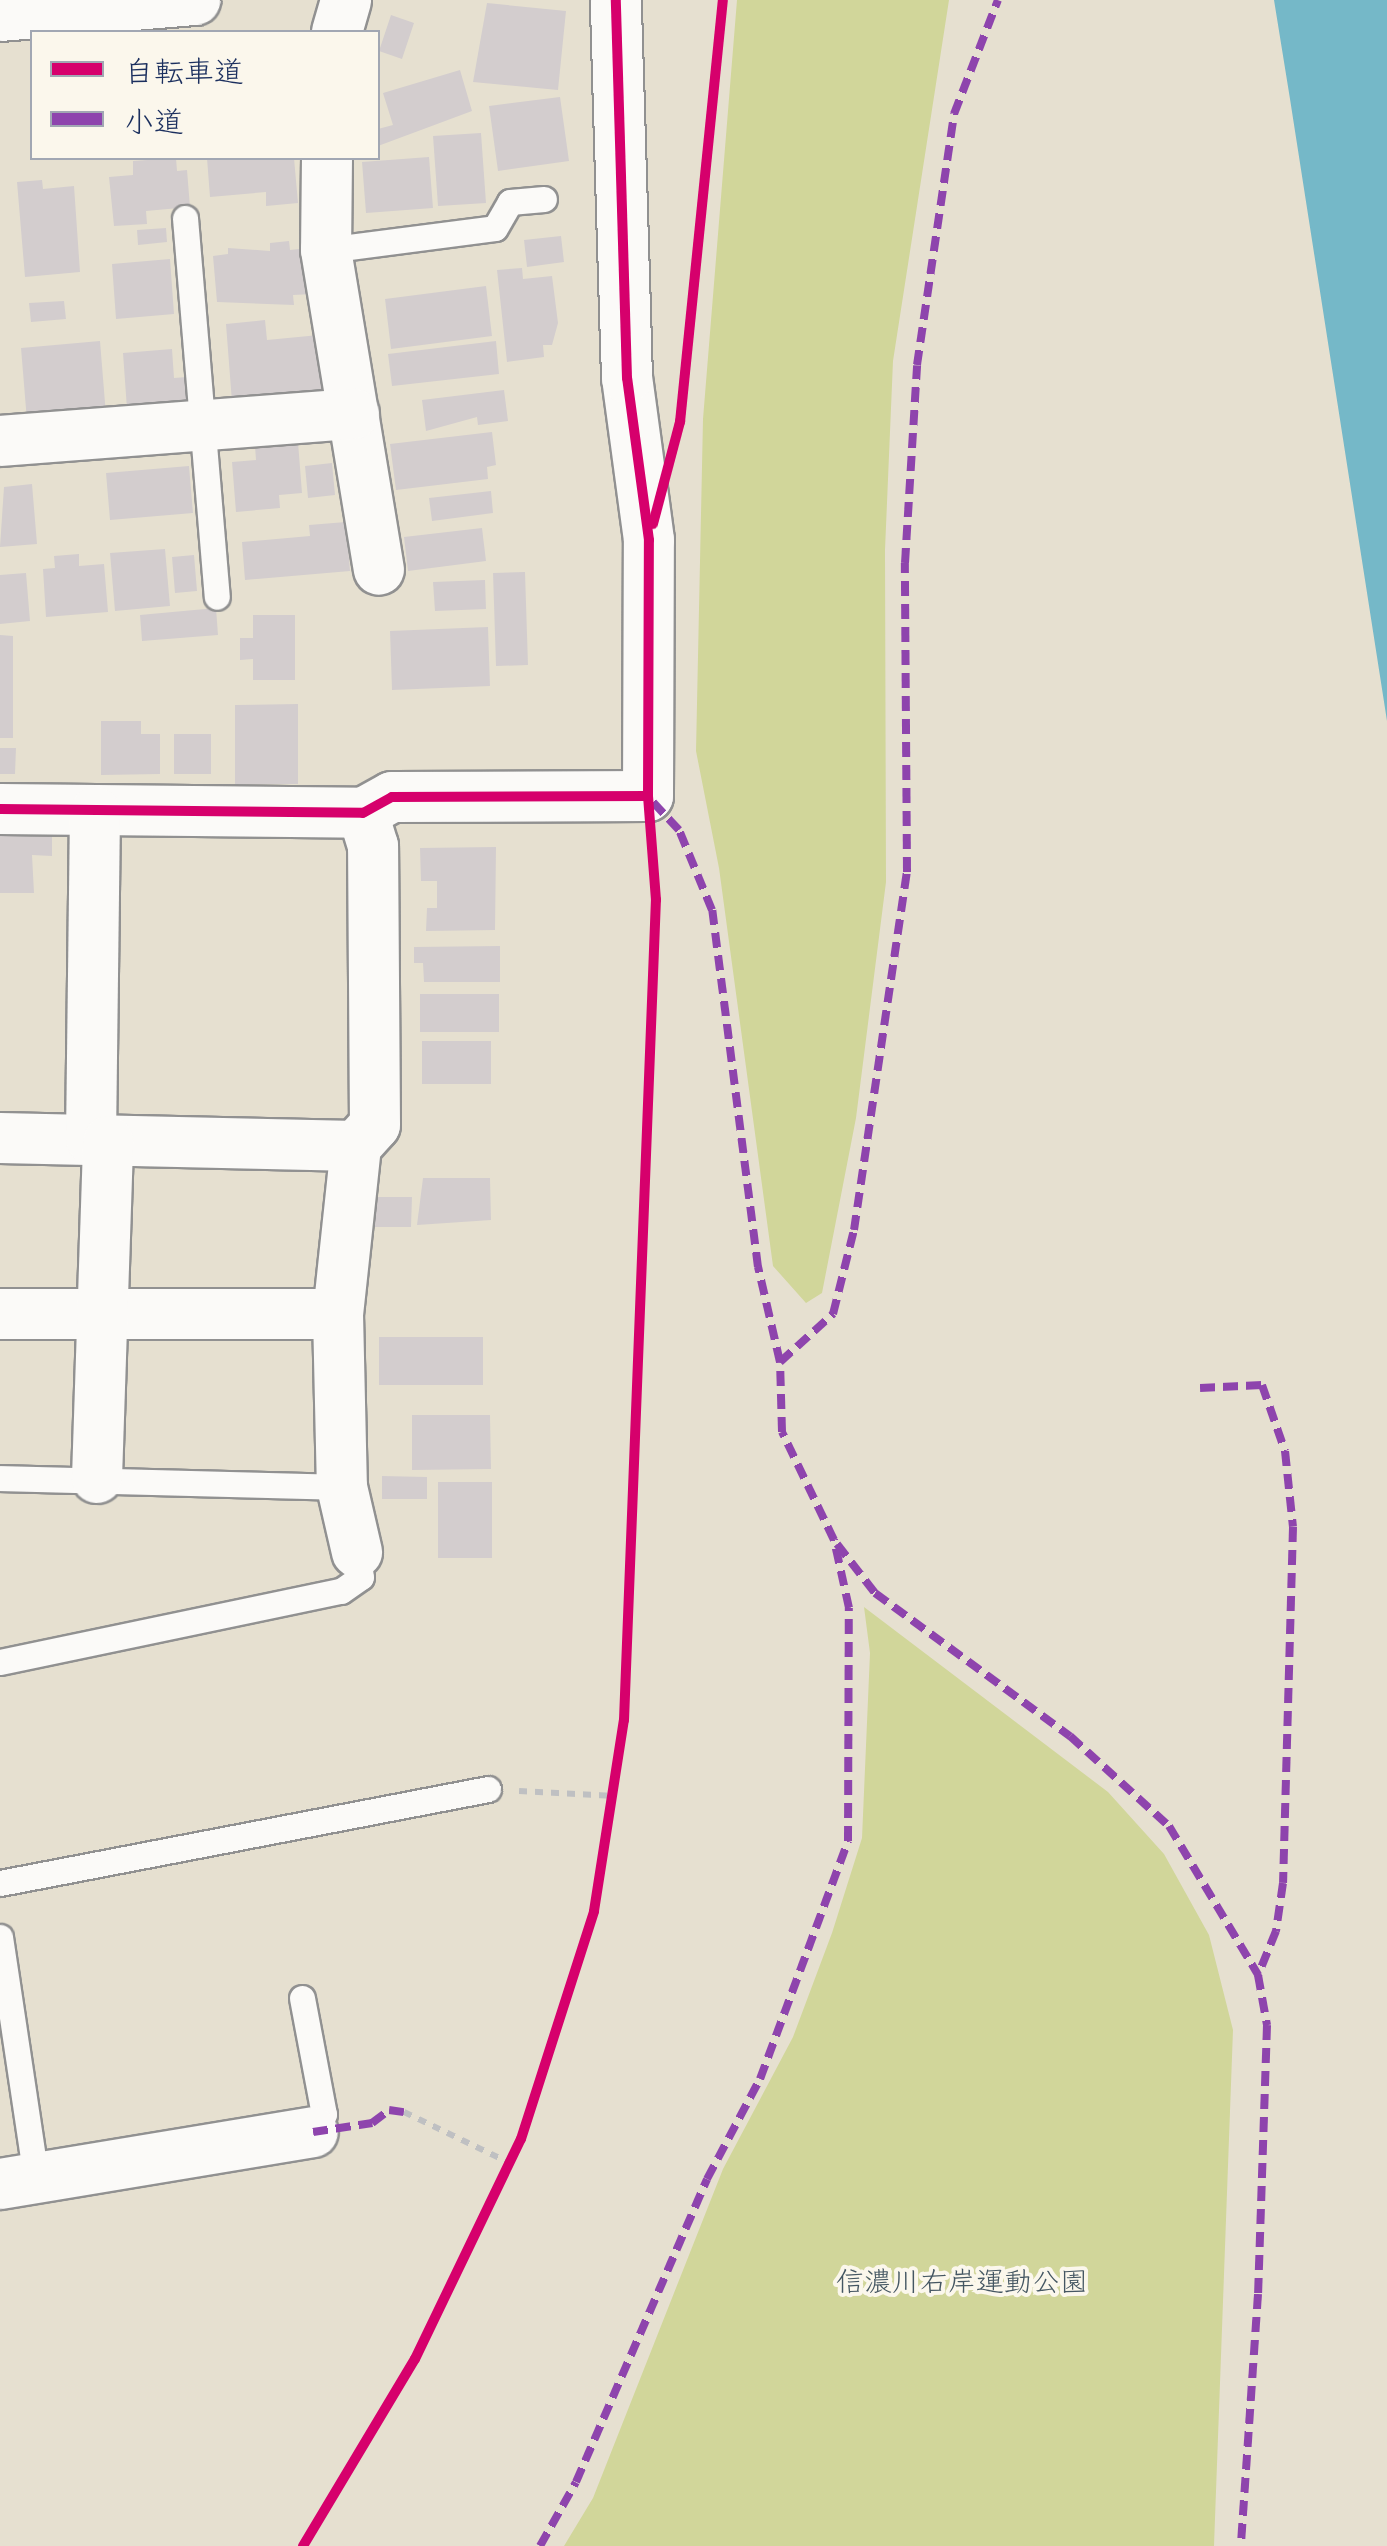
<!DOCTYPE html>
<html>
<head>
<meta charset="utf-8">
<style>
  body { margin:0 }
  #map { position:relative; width:1387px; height:2546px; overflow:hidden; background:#e6e0d0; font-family:"Patrick Hand","Klee One",sans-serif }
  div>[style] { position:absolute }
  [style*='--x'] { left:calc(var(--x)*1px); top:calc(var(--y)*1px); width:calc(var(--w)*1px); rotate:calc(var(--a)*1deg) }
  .green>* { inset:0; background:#d1d69a }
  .water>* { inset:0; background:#75b8c8 }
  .building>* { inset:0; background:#d3cdce }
  .path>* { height:6px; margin-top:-3px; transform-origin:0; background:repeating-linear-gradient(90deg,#bfc0c2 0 8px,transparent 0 16px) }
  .roads { filter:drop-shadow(2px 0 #919191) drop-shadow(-2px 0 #919191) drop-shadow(0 2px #919191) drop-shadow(0 -2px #919191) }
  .service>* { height:25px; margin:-12.5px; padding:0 12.5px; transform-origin:12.5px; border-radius:12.5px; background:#fbfaf8 }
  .minor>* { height:50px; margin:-25px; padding:0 25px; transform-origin:25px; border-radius:25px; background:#fbfaf8 }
  .quiet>* { height:8px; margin-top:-4px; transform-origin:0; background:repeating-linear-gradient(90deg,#8e44ad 0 15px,transparent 0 23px) }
  .cycleway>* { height:10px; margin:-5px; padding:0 5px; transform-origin:5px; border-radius:5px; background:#d6006c }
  span { translate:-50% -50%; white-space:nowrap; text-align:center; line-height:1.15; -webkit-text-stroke:8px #fbf7ec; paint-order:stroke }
  .park-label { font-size:28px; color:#445662 }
  .legend { position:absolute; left:30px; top:30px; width:350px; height:130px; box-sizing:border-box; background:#fbf7ec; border:2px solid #a1a7b3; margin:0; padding:12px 18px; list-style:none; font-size:30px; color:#1b2f5e }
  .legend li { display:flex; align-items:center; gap:20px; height:50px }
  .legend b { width:50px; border:2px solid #a1a7b3 }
</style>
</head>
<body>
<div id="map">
  <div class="green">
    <div style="clip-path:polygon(737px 0,949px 0,893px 361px,885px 550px,886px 882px,856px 1118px,822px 1293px,806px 1303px,773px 1266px,719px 868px,696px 751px,703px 419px)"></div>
    <div style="clip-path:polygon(864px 1607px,1108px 1792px,1164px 1854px,1209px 1935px,1233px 2030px,1214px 2546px,564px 2546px,593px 2498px,723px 2169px,793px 2037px,832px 1933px,862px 1838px,870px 1653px)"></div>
  </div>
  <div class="water">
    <div style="clip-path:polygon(1274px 0,1387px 0,1387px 721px,1290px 99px)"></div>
  </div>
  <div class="building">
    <div style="clip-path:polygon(487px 3px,566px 11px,558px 90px,473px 82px)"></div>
    <div style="clip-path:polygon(391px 15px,414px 23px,402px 59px,379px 51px)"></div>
    <div style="clip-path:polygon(460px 70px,472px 111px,378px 146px,378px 129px,393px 125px,383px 93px)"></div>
    <div style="clip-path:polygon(560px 97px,569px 161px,498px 171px,489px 106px)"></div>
    <div style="clip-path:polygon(481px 133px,486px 203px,438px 206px,433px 136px)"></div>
    <div style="clip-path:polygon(429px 157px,433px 208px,366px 213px,362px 162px)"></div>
    <div style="clip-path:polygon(176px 158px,177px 171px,187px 170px,190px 207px,146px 211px,147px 224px,114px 226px,109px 177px,133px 175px,133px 161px)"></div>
    <div style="clip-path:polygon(207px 158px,294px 158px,298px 203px,266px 206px,266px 192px,210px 197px)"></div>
    <div style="clip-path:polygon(42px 180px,43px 189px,74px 186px,80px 272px,25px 277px,17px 182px)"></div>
    <div style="clip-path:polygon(166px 228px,167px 242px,138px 245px,137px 230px)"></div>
    <div style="clip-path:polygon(561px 236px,564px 262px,527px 267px,524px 240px)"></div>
    <div style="clip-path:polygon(289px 241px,290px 250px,309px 248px,313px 294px,293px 295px,294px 305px,217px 302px,213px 256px,228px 254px,228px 248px,270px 251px,270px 243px)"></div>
    <div style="clip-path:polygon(170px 259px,174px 314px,116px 319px,112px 264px)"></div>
    <div style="clip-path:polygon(522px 268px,523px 279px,552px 276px,558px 323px,552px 345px,543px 345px,544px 357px,507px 362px,497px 270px)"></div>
    <div style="clip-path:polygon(486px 286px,492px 336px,391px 349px,385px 299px)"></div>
    <div style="clip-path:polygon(64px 301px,66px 319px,31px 322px,29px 303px)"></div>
    <div style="clip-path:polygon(265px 320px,267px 340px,319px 335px,323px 395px,232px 402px,226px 324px)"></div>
    <div style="clip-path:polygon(100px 341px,106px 415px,27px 421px,21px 348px)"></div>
    <div style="clip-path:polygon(496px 341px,499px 374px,392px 386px,388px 354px)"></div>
    <div style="clip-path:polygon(172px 349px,174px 378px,187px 377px,189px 404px,127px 409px,123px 353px)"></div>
    <div style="clip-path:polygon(504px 390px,508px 421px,478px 425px,477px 417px,426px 431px,422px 400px)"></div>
    <div style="clip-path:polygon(492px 432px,496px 465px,487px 467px,488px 479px,396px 490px,390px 444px)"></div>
    <div style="clip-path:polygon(298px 442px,302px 493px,279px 495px,280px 508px,236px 512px,232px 462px,256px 460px,255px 446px)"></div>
    <div style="clip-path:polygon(332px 463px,335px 495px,308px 498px,305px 466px)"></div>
    <div style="clip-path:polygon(189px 466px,193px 513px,110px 520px,106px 473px)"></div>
    <div style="clip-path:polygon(32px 484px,37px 544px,0 547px,4px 487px)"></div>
    <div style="clip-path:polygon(491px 491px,493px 513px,432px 521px,429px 498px)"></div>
    <div style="clip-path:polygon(346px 522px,350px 571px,245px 580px,242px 542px,310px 536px,309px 525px)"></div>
    <div style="clip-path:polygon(482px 528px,486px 561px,408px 571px,404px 537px)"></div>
    <div style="clip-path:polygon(165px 549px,170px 606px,115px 611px,110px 553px)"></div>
    <div style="clip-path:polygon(79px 554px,79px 566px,104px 564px,108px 612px,46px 617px,43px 569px,55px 568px,54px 556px)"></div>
    <div style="clip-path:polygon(194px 555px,197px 591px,175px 593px,172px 557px)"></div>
    <div style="clip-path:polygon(525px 572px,528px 665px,496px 666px,493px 573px)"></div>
    <div style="clip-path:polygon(26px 573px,30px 621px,0 624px,0 575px)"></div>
    <div style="clip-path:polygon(485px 580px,486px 609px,435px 611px,433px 582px)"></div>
    <div style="clip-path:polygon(216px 608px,218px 635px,142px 641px,140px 615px)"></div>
    <div style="clip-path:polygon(253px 615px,295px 615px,295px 680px,253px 680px,253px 659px,240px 660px,240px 638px,253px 638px)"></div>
    <div style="clip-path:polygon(488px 627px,490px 686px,392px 690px,390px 631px)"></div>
    <div style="clip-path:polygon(0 635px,13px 636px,13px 738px,0 738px)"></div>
    <div style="clip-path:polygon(298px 704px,298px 784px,235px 784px,235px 705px)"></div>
    <div style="clip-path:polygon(101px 721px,141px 721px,141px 734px,160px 734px,160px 774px,101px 775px)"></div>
    <div style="clip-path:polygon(174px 734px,211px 734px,211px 774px,174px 774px)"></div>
    <div style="clip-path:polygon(0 748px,16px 748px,15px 774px,0 774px)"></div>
    <div style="clip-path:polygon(52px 824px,52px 856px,32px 855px,34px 893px,0 893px,0 825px)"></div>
    <div style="clip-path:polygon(496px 847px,495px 930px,426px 931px,427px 908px,437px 908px,437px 881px,421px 881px,420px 848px)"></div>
    <div style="clip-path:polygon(500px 946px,500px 982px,424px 982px,423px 963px,414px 963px,414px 947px)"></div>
    <div style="clip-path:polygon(420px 994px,499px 994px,499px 1032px,420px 1032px)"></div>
    <div style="clip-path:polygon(422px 1041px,491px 1041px,491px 1084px,422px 1084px)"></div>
    <div style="clip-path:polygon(423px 1178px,490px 1178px,491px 1220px,417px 1225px)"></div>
    <div style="clip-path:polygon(375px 1197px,412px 1197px,411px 1227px,375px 1227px)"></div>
    <div style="clip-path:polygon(379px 1337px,483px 1337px,483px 1385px,379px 1385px)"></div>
    <div style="clip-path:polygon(412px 1415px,490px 1415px,491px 1469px,412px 1470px)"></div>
    <div style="clip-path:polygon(382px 1476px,427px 1477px,427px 1499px,382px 1499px)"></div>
    <div style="clip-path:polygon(438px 1482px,492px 1482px,492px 1558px,438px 1558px)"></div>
  </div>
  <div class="path">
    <div style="--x:519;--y:1791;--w:96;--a:3"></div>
    <div style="--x:404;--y:2112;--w:118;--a:25.7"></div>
  </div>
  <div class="roads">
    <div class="service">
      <div style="--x:185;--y:218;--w:380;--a:85.2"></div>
      <div style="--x:326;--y:250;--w:170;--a:-7.4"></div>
      <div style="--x:495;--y:228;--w:30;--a:-60"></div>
      <div style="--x:510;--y:202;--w:34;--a:-5"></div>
      <div style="--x:0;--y:1478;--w:342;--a:1.5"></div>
      <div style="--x:0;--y:1662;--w:348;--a:-11.8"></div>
      <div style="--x:341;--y:1591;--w:24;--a:-35"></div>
      <div style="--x:361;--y:1577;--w:25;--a:-99"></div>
      <div style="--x:0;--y:1883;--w:497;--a:-10.9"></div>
      <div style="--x:0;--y:1937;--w:243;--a:81.5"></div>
      <div style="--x:302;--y:1998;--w:118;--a:79.3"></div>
      <div style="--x:324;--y:2114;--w:21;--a:121"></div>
    </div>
    <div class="minor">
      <div style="--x:0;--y:16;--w:196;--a:-4.7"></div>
      <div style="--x:337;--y:32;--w:33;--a:-74"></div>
      <div style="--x:327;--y:158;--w:92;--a:90.6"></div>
      <div style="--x:326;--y:250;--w:324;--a:80.6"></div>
      <div style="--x:0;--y:441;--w:355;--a:-4.4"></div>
      <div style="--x:0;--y:809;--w:363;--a:0.6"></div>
      <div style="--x:363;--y:813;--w:33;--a:-29"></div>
      <div style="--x:392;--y:797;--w:256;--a:-0.2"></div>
      <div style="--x:648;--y:796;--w:256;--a:-89.8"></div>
      <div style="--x:649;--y:540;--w:163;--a:-97.7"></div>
      <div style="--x:627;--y:378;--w:378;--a:-91.7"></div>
      <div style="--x:0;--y:1138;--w:356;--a:1.3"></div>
      <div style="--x:356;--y:1146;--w:28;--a:-48"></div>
      <div style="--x:375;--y:1125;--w:279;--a:-90.4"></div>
      <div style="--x:373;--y:846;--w:34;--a:-107"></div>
      <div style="--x:91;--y:1139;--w:327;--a:-89.3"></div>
      <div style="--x:356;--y:1146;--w:169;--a:96.1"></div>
      <div style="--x:338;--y:1314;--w:173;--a:88.7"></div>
      <div style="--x:342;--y:1487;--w:67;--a:77"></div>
      <div style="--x:0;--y:1314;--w:338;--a:0"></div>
      <div style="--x:97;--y:1478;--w:337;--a:-88.1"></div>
      <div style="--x:0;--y:2184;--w:317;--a:-9.4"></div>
    </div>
  </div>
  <div class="quiet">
    <div style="--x:780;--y:1362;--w:72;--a:-42.2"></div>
    <div style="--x:833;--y:1314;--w:87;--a:-76"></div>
    <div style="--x:854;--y:1230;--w:362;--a:-81.6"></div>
    <div style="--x:907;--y:872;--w:309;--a:-90.4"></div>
    <div style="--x:905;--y:563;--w:198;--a:-86.5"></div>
    <div style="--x:917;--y:365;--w:254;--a:-81.6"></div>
    <div style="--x:954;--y:114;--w:122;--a:-68.9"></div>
    <div style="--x:1200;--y:1388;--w:62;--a:-2.8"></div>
    <div style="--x:1262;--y:1385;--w:70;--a:70.8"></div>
    <div style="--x:1285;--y:1451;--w:76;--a:84"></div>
    <div style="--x:1293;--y:1527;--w:356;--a:91.6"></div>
    <div style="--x:1283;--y:1883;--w:49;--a:98.3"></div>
    <div style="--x:1276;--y:1931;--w:48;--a:112.2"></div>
    <div style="--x:837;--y:1544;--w:62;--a:52.2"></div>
    <div style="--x:875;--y:1593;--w:242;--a:36.3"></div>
    <div style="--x:1070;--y:1736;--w:134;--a:42.3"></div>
    <div style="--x:1169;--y:1826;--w:174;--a:59.1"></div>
    <div style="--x:1258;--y:1975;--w:51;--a:79.8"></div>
    <div style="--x:1267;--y:2025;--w:269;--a:91.9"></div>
    <div style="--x:1258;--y:2294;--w:253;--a:93.9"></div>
    <div style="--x:313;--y:2132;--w:60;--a:-8.7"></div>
    <div style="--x:372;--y:2123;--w:21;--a:-37"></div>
    <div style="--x:389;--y:2110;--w:15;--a:8"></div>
    <div style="--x:540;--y:2546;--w:73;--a:-60.6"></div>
    <div style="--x:576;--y:2482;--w:330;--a:-66.6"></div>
    <div style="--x:707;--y:2179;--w:113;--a:-62.1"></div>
    <div style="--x:760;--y:2079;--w:254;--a:-69.7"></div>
    <div style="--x:848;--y:1841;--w:233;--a:-89.8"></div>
    <div style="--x:849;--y:1608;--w:70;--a:-102.4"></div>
    <div style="--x:834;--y:1540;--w:120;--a:-115.7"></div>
    <div style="--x:782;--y:1432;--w:70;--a:-91.6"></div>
    <div style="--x:780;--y:1362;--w:98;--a:-103"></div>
    <div style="--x:758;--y:1267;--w:360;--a:-97.3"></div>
    <div style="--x:712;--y:910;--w:87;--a:-112.4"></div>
    <div style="--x:679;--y:830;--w:42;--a:-133.1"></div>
  </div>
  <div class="cycleway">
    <div style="--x:653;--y:524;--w:106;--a:-75.2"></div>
    <div style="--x:680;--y:422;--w:424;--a:-84.2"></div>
    <div style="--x:0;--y:809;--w:363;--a:0.6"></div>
    <div style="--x:363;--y:813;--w:33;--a:-29"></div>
    <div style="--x:392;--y:797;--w:256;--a:-0.2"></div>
    <div style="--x:303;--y:2546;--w:218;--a:-59.1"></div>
    <div style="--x:415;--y:2359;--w:244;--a:-64.3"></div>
    <div style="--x:521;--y:2139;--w:239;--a:-72.2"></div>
    <div style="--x:594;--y:1911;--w:193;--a:-81.1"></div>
    <div style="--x:624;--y:1720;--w:821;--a:-87.77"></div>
    <div style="--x:656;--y:900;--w:104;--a:-94.4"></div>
    <div style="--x:648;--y:796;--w:256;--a:-89.8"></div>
    <div style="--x:649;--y:540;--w:163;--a:-97.7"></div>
    <div style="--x:627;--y:378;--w:378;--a:-91.7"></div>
  </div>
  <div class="park-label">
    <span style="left:962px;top:2281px">信濃川右岸運動公園</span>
  </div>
  <ul class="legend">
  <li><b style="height:12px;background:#d6006c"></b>自転車道</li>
  <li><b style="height:12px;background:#8e44ad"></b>小道</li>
  </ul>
</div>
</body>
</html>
